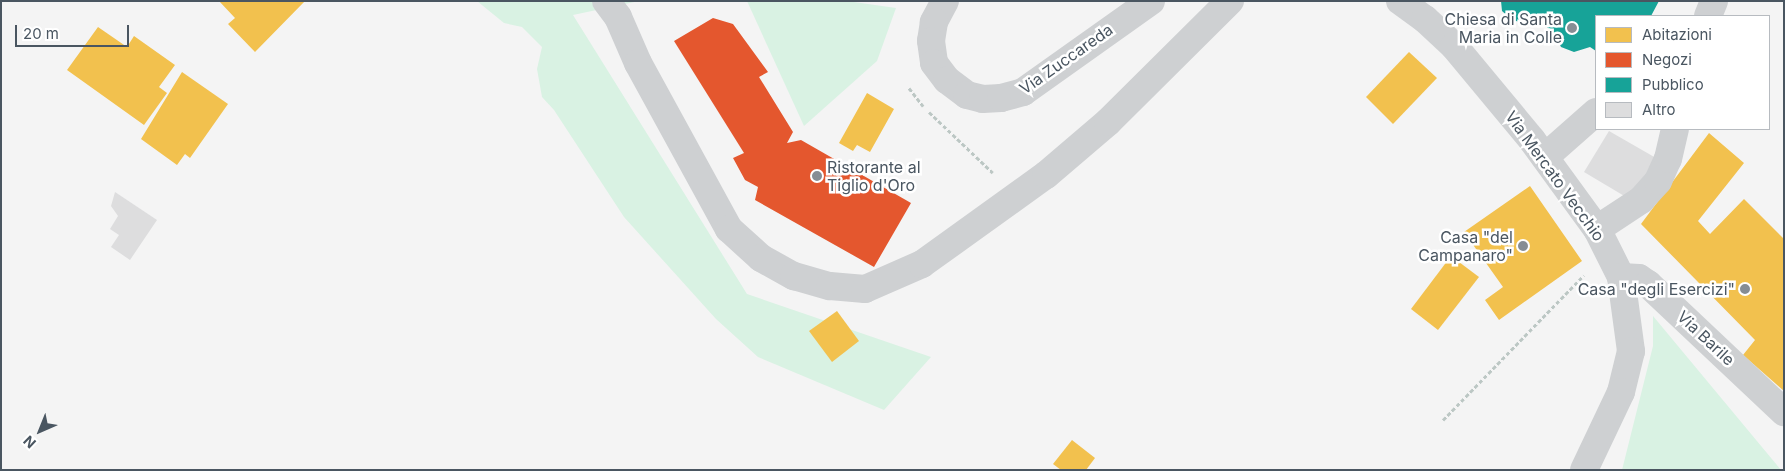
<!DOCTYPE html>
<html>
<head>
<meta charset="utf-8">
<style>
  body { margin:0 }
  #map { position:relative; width:1785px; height:471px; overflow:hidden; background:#f4f4f4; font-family:Inter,sans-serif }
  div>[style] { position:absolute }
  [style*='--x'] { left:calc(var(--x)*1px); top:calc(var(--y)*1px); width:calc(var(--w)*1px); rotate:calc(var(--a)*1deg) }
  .green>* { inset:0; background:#d9f2e3 }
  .homes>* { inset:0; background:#f2c14e }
  .shops>* { inset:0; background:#e4572e }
  .public>* { inset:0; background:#17a398 }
  .building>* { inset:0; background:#ddddde }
  .path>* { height:3px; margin-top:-1.5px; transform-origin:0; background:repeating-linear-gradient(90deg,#bcc7c4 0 4px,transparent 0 6.5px) }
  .minor>* { height:28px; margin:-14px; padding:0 14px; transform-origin:14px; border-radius:14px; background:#ced0d2 }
  .dots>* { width:14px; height:14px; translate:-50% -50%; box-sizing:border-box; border:2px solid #fff; border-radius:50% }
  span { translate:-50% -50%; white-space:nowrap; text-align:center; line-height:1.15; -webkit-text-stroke:5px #fff; paint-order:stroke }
  .poi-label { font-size:16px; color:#4a5661 }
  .right { translate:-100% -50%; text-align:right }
  .left { translate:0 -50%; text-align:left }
  .street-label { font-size:16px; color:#4a5661 }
  .frame { position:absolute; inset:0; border:2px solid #4a5661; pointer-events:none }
  .legend { position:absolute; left:1595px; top:15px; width:175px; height:115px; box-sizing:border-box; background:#fff; border:1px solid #b7bbc0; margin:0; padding:6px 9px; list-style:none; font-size:15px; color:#4a5661 }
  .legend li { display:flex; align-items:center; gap:10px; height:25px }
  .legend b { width:25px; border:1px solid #b7bbc0 }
  .north { position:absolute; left:15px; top:406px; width:50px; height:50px; -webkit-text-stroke:4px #fff; paint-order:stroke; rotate:224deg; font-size:14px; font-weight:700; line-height:20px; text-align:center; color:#4a5661 }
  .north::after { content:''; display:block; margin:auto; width:18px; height:22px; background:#4a5661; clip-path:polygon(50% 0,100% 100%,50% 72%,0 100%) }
  .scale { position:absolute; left:15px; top:25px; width:114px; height:22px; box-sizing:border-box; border:2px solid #4a5661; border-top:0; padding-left:6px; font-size:15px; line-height:18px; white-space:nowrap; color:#4a5661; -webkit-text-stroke:4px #fff; paint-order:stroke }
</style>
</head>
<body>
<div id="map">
  <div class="green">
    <div style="clip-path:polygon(477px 1px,639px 1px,573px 15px,747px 294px,931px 357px,884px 410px,758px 357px,716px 319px,624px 217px,554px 110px,542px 97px,537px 69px,542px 47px,522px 27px,504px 23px)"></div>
    <div style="clip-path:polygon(747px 1px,847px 1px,896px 8px,877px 61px,804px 126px)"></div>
    <div style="clip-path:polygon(1653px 316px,1781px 470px,1622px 470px,1653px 346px)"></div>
  </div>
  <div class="homes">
    <div style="clip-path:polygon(219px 1px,305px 1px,255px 52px,228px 24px,235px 18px)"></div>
    <div style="clip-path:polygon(98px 27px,127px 47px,134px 36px,175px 65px,159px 87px,167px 93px,144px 125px,67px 70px)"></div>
    <div style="clip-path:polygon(1409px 52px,1437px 78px,1393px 124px,1366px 97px)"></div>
    <div style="clip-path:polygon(182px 72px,228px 104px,190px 158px,185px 154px,177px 165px,141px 139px)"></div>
    <div style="clip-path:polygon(867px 93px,894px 109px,870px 152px,857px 145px,853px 151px,839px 143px)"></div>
    <div style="clip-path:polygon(1709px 133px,1744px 163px,1698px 221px,1710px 234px,1744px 199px,1784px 239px,1784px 391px,1743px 355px,1755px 340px,1641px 224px)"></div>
    <div style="clip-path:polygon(1530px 186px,1582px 261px,1499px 320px,1485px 300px,1503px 287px,1464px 232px)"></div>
    <div style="clip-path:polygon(1451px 256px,1479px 277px,1438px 330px,1411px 309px)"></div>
    <div style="clip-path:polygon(837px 311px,859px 341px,832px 362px,809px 331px)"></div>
    <div style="clip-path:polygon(1072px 440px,1095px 458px,1086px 470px,1061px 470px,1053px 464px)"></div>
  </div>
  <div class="shops">
    <div style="clip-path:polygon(713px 18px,733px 24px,768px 72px,759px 77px,793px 132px,787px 143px,801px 140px,911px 203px,874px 267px,755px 200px,758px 187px,745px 180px,733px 158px,744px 153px,674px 41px)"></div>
  </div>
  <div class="public">
    <div style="clip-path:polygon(1501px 1px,1659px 1px,1651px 16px,1596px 16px,1596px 51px,1590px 47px,1574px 52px,1561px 47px,1555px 34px,1535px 17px,1520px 22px,1512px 20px,1502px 11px)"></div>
  </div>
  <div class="building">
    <div style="clip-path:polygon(1609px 131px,1656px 158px,1631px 200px,1584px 172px)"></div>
    <div style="clip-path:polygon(115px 192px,157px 220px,130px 260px,111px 247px,119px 235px,110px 229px,118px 216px,111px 206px)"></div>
  </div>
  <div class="path">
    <div style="--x:909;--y:88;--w:23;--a:52"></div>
    <div style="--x:929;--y:112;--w:88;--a:43.6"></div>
    <div style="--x:1443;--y:420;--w:202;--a:-45.8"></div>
  </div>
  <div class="minor">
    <div style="--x:606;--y:1;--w:20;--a:53"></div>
    <div style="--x:618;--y:17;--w:50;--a:66.5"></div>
    <div style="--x:638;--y:63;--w:189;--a:61.3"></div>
    <div style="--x:729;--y:229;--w:43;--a:42.2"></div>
    <div style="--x:761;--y:258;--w:38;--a:29"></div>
    <div style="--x:794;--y:276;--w:37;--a:16"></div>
    <div style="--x:830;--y:286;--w:35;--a:5"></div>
    <div style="--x:865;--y:289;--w:62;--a:-23.7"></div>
    <div style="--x:922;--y:264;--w:153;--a:-35.7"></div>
    <div style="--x:1046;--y:175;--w:82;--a:-40.5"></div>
    <div style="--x:1108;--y:122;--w:172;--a:-44.8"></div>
    <div style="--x:945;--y:1;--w:24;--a:118"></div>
    <div style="--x:934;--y:22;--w:19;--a:99"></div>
    <div style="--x:931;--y:41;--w:22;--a:82"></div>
    <div style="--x:934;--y:63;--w:21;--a:53"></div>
    <div style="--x:947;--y:80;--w:25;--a:37"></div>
    <div style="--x:967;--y:95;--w:16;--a:14"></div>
    <div style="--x:983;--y:99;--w:18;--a:-3"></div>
    <div style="--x:1001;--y:98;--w:23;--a:-15"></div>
    <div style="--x:1023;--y:92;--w:157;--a:-35.4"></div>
    <div style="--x:1400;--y:1;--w:31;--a:36"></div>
    <div style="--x:1425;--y:19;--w:40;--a:43"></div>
    <div style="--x:1454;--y:46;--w:122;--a:50.3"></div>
    <div style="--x:1532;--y:140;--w:110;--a:53.9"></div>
    <div style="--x:1597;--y:229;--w:54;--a:63.4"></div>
    <div style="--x:1621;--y:277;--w:75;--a:82.3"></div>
    <div style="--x:1631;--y:351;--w:42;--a:103.7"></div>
    <div style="--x:1621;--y:392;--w:86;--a:115.4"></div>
    <div style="--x:1708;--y:16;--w:16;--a:-68"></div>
    <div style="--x:1545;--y:157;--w:68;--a:-41.4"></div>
    <div style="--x:1597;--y:229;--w:53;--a:-33.4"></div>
    <div style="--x:1641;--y:200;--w:25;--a:-48"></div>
    <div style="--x:1658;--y:181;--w:24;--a:-66"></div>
    <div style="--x:1668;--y:159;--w:31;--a:-77"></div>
    <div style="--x:1621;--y:277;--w:18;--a:3"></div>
    <div style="--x:1639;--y:278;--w:11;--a:34"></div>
    <div style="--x:1648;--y:284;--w:187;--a:43.3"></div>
  </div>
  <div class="dots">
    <div style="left:1572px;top:28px;background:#868d94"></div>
    <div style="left:817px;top:176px;background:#868d94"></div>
    <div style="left:1523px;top:246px;background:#868d94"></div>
    <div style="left:1745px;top:289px;background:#868d94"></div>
  </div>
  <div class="poi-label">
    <span class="right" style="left:1562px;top:28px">Chiesa di Santa<br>Maria in Colle</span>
    <span class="left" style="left:827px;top:176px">Ristorante al<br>Tiglio d'Oro</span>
    <span class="right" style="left:1513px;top:246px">Casa "del<br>Campanaro"</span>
    <span class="right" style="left:1735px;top:289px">Casa "degli Esercizi"</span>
  </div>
  <div class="street-label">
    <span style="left:1066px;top:59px;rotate:-35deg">Via Zuccareda</span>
    <span style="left:1555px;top:176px;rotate:54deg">Via Mercato Vecchio</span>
    <span style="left:1706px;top:338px;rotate:43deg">Via Barile</span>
  </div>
  <div class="frame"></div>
  <ul class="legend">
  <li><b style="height:14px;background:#f2c14e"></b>Abitazioni</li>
  <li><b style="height:14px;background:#e4572e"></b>Negozi</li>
  <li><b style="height:14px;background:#17a398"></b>Pubblico</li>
  <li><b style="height:14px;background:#ddddde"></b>Altro</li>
  </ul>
  <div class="north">N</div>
  <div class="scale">20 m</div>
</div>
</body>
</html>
